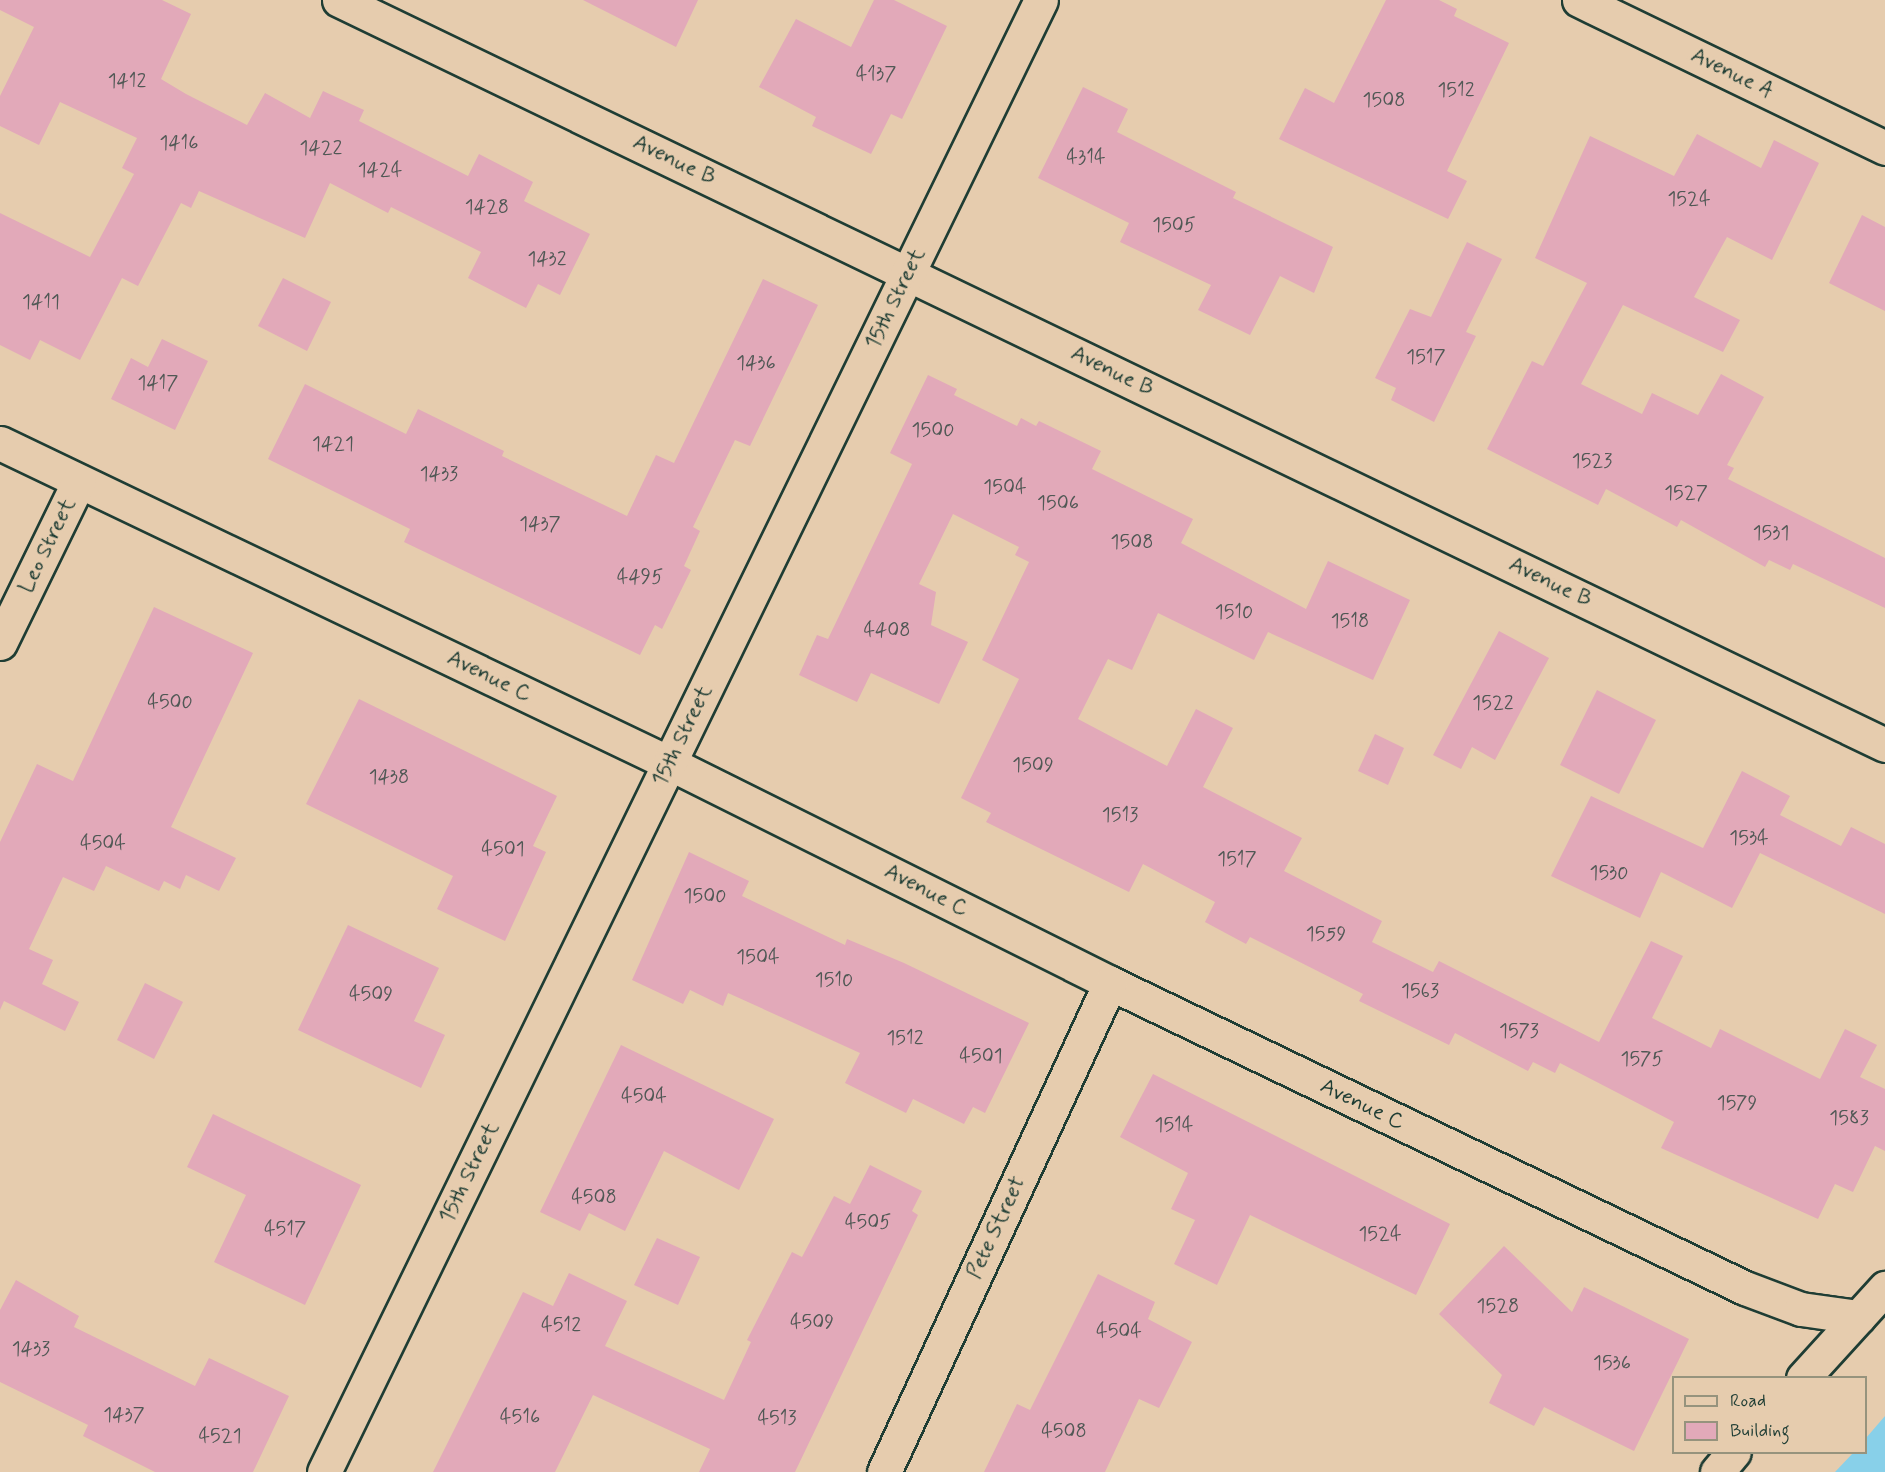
<!DOCTYPE html>
<html>
<head>
<meta charset="utf-8">
<style>
  body { margin:0 }
  #map { position:relative; width:1885px; height:1472px; overflow:hidden; background:#e6ccae; font-family:Mynerve,sans-serif }
  div>[style] { position:absolute }
  [style*='--x'] { left:calc(var(--x)*1px); top:calc(var(--y)*1px); width:calc(var(--w)*1px); rotate:calc(var(--a)*1deg) }
  .water>* { inset:0; background:#88d0e9 }
  .building>* { inset:0; background:#e2a9b9 }
  .roads { filter:drop-shadow(2px 0 #1f3d34) drop-shadow(-2px 0 #1f3d34) drop-shadow(0 2px #1f3d34) drop-shadow(0 -2px #1f3d34) }
  .minor>* { height:33px; margin:-16.5px; padding:0 16.5px; transform-origin:16.5px; border-radius:16.5px; background:#e6ccae }
  .major>* { height:33px; margin:-16.5px; padding:0 16.5px; transform-origin:16.5px; border-radius:16.5px; background:#e6ccae }
  span { translate:-50% -50%; white-space:nowrap; text-align:center; line-height:1.15; -webkit-text-stroke:6px #e6ccae; paint-order:stroke }
  .number-label { font-size:20px; color:#505855 }
  .number-label span { -webkit-text-stroke-width:0 }
  .street-label { font-size:22px; color:#1f3d34 }
  .legend { position:absolute; left:1672px; top:1376px; width:195px; height:78px; box-sizing:border-box; background:#e6ccae; border:2px solid #96937d; margin:0; padding:8px 10px; list-style:none; font-size:18px; color:#1f3d34 }
  .legend li { display:flex; align-items:center; gap:12px; height:30px }
  .legend b { width:30px; border:2px solid #96937d }
</style>
</head>
<body>
<div id="map">
  <div class="water">
    <div style="clip-path:polygon(1885px 1416px,1885px 1472px,1835px 1472px,1853px 1453px,1866px 1452px,1866px 1438px)"></div>
  </div>
  <div class="building">
    <div style="clip-path:polygon(0 0,162px 0,191px 14px,161px 79px,186px 94px,247px 125px,265px 93px,310px 118px,323px 91px,364px 110px,359px 121px,468px 176px,479px 154px,533px 182px,524px 201px,590px 234px,560px 295px,538px 284px,526px 308px,468px 278px,481px 252px,391px 207px,388px 213px,330px 183px,305px 238px,199px 191px,191px 208px,181px 203px,138px 286px,122px 278px,80px 360px,40px 340px,30px 360px,0 345px,0 213px,90px 257px,134px 174px,122px 168px,137px 138px,60px 102px,39px 145px,0 126px,0 96px,34px 27px,0 10px)"></div>
    <div style="clip-path:polygon(583px 0,698px 0,676px 47px)"></div>
    <div style="clip-path:polygon(874px 0,894px 0,947px 26px,902px 119px,891px 114px,871px 154px,812px 126px,816px 117px,759px 87px,796px 19px,851px 47px)"></div>
    <div style="clip-path:polygon(1386px 0,1439px 0,1457px 9px,1454px 16px,1509px 43px,1447px 171px,1467px 181px,1448px 219px,1279px 139px,1305px 88px,1334px 103px)"></div>
    <div style="clip-path:polygon(1083px 87px,1128px 109px,1117px 132px,1236px 192px,1233px 198px,1333px 247px,1314px 293px,1280px 276px,1250px 335px,1198px 310px,1211px 285px,1120px 242px,1129px 223px,1038px 178px)"></div>
    <div style="clip-path:polygon(1697px 134px,1761px 168px,1774px 140px,1819px 163px,1772px 260px,1727px 237px,1694px 297px,1740px 320px,1723px 352px,1623px 305px,1581px 384px,1642px 414px,1652px 393px,1698px 415px,1721px 374px,1764px 397px,1727px 465px,1734px 468px,1728px 479px,1885px 558px,1885px 608px,1793px 564px,1790px 570px,1769px 560px,1765px 567px,1681px 520px,1677px 527px,1606px 489px,1598px 505px,1487px 449px,1532px 361px,1543px 366px,1587px 283px,1535px 258px,1590px 136px,1674px 176px)"></div>
    <div style="clip-path:polygon(1862px 215px,1885px 227px,1885px 311px,1829px 283px)"></div>
    <div style="clip-path:polygon(1467px 242px,1502px 259px,1466px 332px,1476px 336px,1434px 422px,1391px 400px,1396px 388px,1375px 378px,1410px 309px,1431px 317px)"></div>
    <div style="clip-path:polygon(283px 278px,331px 302px,307px 351px,258px 326px)"></div>
    <div style="clip-path:polygon(763px 279px,818px 305px,750px 446px,735px 440px,693px 527px,700px 531px,684px 566px,691px 570px,662px 629px,655px 625px,640px 655px,404px 542px,410px 529px,268px 459px,305px 384px,406px 434px,418px 409px,504px 451px,502px 456px,627px 516px,656px 455px,674px 463px)"></div>
    <div style="clip-path:polygon(162px 339px,208px 361px,175px 430px,111px 399px,131px 358px,148px 367px)"></div>
    <div style="clip-path:polygon(928px 375px,957px 389px,954px 395px,1017px 426px,1021px 418px,1036px 426px,1039px 421px,1101px 451px,1092px 469px,1193px 519px,1181px 543px,1306px 609px,1328px 561px,1410px 600px,1373px 680px,1268px 632px,1254px 660px,1158px 613px,1132px 670px,1108px 659px,1078px 719px,1167px 766px,1196px 709px,1233px 728px,1203px 787px,1302px 838px,1284px 871px,1382px 921px,1372px 942px,1433px 972px,1439px 961px,1599px 1042px,1651px 941px,1683px 956px,1652px 1018px,1711px 1048px,1720px 1029px,1820px 1079px,1845px 1029px,1877px 1045px,1860px 1077px,1885px 1089px,1885px 1151px,1875px 1146px,1853px 1192px,1835px 1184px,1818px 1219px,1661px 1148px,1674px 1122px,1560px 1063px,1555px 1073px,1533px 1062px,1528px 1071px,1455px 1033px,1449px 1045px,1359px 1001px,1363px 994px,1250px 937px,1246px 944px,1205px 922px,1215px 902px,1143px 864px,1129px 892px,986px 822px,991px 813px,961px 798px,1019px 679px,982px 660px,1029px 562px,1015px 555px,1019px 547px,953px 514px,919px 584px,936px 592px,931px 625px,968px 642px,939px 704px,871px 673px,857px 702px,799px 675px,817px 635px,828px 639px,912px 464px,890px 453px)"></div>
    <div style="clip-path:polygon(154px 607px,253px 653px,171px 827px,236px 858px,219px 891px,186px 875px,180px 889px,164px 881px,159px 891px,106px 866px,94px 891px,63px 877px,29px 949px,53px 960px,42px 984px,79px 1002px,65px 1031px,4px 1001px,0 1010px,0 842px,37px 764px,73px 781px)"></div>
    <div style="clip-path:polygon(1499px 631px,1549px 658px,1495px 760px,1472px 747px,1461px 769px,1433px 755px)"></div>
    <div style="clip-path:polygon(1597px 690px,1656px 720px,1619px 794px,1560px 765px)"></div>
    <div style="clip-path:polygon(359px 699px,557px 796px,533px 846px,546px 852px,505px 941px,437px 909px,453px 876px,306px 804px)"></div>
    <div style="clip-path:polygon(1375px 734px,1404px 748px,1388px 785px,1358px 771px)"></div>
    <div style="clip-path:polygon(1742px 771px,1790px 796px,1780px 815px,1841px 846px,1851px 827px,1885px 844px,1885px 914px,1760px 853px,1732px 908px,1661px 872px,1640px 918px,1551px 876px,1591px 796px,1703px 848px)"></div>
    <div style="clip-path:polygon(689px 852px,749px 881px,742px 896px,845px 945px,847px 939px,904px 963px,1029px 1023px,985px 1113px,973px 1107px,964px 1124px,913px 1099px,906px 1113px,845px 1083px,860px 1053px,728px 993px,723px 1006px,690px 990px,683px 1004px,632px 980px)"></div>
    <div style="clip-path:polygon(348px 925px,439px 968px,414px 1021px,445px 1035px,421px 1088px,298px 1030px)"></div>
    <div style="clip-path:polygon(145px 983px,183px 1002px,154px 1059px,117px 1040px)"></div>
    <div style="clip-path:polygon(621px 1045px,774px 1119px,739px 1190px,664px 1151px,625px 1231px,589px 1213px,580px 1231px,540px 1212px)"></div>
    <div style="clip-path:polygon(1153px 1074px,1450px 1224px,1416px 1295px,1250px 1215px,1217px 1285px,1174px 1264px,1195px 1220px,1171px 1209px,1188px 1173px,1120px 1137px)"></div>
    <div style="clip-path:polygon(213px 1114px,361px 1185px,305px 1305px,214px 1262px,246px 1195px,187px 1167px)"></div>
    <div style="clip-path:polygon(870px 1165px,922px 1191px,912px 1211px,918px 1215px,795px 1472px,699px 1472px,710px 1449px,593px 1395px,555px 1472px,433px 1472px,523px 1292px,553px 1306px,569px 1273px,627px 1301px,605px 1346px,724px 1400px,751px 1342px,747px 1340px,792px 1252px,802px 1257px,834px 1196px,850px 1204px)"></div>
    <div style="clip-path:polygon(657px 1238px,700px 1257px,678px 1305px,634px 1285px)"></div>
    <div style="clip-path:polygon(1504px 1246px,1572px 1312px,1584px 1287px,1689px 1339px,1634px 1451px,1544px 1407px,1534px 1426px,1489px 1403px,1502px 1375px,1439px 1314px)"></div>
    <div style="clip-path:polygon(1098px 1274px,1155px 1302px,1148px 1319px,1192px 1342px,1159px 1408px,1139px 1399px,1105px 1472px,984px 1472px,1017px 1404px,1030px 1410px)"></div>
    <div style="clip-path:polygon(16px 1280px,79px 1316px,74px 1327px,195px 1386px,209px 1358px,289px 1396px,253px 1472px,155px 1472px,83px 1436px,88px 1425px,0 1382px,0 1310px)"></div>
  </div>
  <div class="roads">
    <div class="minor">
      <div style="--x:339;--y:0;--w:1716;--a:25.73"></div>
      <div style="--x:1579;--y:0;--w:340;--a:25.8"></div>
      <div style="--x:0;--y:443;--w:742;--a:25.56"></div>
      <div style="--x:669;--y:763;--w:493;--a:26.5"></div>
      <div style="--x:1110;--y:983;--w:704;--a:25.66"></div>
      <div style="--x:1745;--y:1288;--w:60;--a:20.6"></div>
      <div style="--x:1801;--y:1309;--w:58;--a:8"></div>
      <div style="--x:0;--y:643;--w:180;--a:-64"></div>
      <div style="--x:324;--y:1472;--w:1637;--a:-64.03"></div>
      <div style="--x:884;--y:1472;--w:539;--a:-65.2"></div>
    </div>
    <div class="major">
      <div style="--x:1803;--y:1378;--w:122;--a:-47.7"></div>
      <div style="--x:1717;--y:1472;--w:26;--a:-50"></div>
    </div>
  </div>
  <div class="number-label">
    <span style="left:876px;top:74px">4137</span>
    <span style="left:127px;top:81px">1412</span>
    <span style="left:1456px;top:90px">1512</span>
    <span style="left:1384px;top:100px">1508</span>
    <span style="left:179px;top:143px">1416</span>
    <span style="left:321px;top:148px">1422</span>
    <span style="left:1086px;top:157px">4314</span>
    <span style="left:380px;top:170px">1424</span>
    <span style="left:1689px;top:199px">1524</span>
    <span style="left:487px;top:207px">1428</span>
    <span style="left:1174px;top:225px">1505</span>
    <span style="left:547px;top:259px">1432</span>
    <span style="left:41px;top:302px">1411</span>
    <span style="left:1426px;top:357px">1517</span>
    <span style="left:756px;top:363px">1436</span>
    <span style="left:158px;top:383px">1417</span>
    <span style="left:933px;top:430px">1500</span>
    <span style="left:333px;top:444px">1421</span>
    <span style="left:1592px;top:461px">1523</span>
    <span style="left:439px;top:474px">1433</span>
    <span style="left:1005px;top:487px">1504</span>
    <span style="left:1686px;top:493px">1527</span>
    <span style="left:1058px;top:503px">1506</span>
    <span style="left:540px;top:524px">1437</span>
    <span style="left:1771px;top:533px">1531</span>
    <span style="left:1132px;top:542px">1508</span>
    <span style="left:640px;top:577px">4495</span>
    <span style="left:1234px;top:612px">1510</span>
    <span style="left:1350px;top:621px">1518</span>
    <span style="left:887px;top:630px">4408</span>
    <span style="left:170px;top:702px">4500</span>
    <span style="left:1493px;top:703px">1522</span>
    <span style="left:1033px;top:765px">1509</span>
    <span style="left:389px;top:777px">1438</span>
    <span style="left:1120px;top:815px">1513</span>
    <span style="left:1749px;top:838px">1534</span>
    <span style="left:103px;top:843px">4504</span>
    <span style="left:503px;top:849px">4501</span>
    <span style="left:1237px;top:859px">1517</span>
    <span style="left:1609px;top:873px">1530</span>
    <span style="left:705px;top:896px">1500</span>
    <span style="left:1326px;top:934px">1559</span>
    <span style="left:758px;top:957px">1504</span>
    <span style="left:834px;top:980px">1510</span>
    <span style="left:1420px;top:991px">1563</span>
    <span style="left:371px;top:994px">4509</span>
    <span style="left:1519px;top:1031px">1573</span>
    <span style="left:905px;top:1038px">1512</span>
    <span style="left:981px;top:1056px">4501</span>
    <span style="left:1642px;top:1059px">1575</span>
    <span style="left:644px;top:1096px">4504</span>
    <span style="left:1737px;top:1103px">1579</span>
    <span style="left:1849px;top:1118px">1583</span>
    <span style="left:1174px;top:1125px">1514</span>
    <span style="left:594px;top:1197px">4508</span>
    <span style="left:868px;top:1222px">4505</span>
    <span style="left:285px;top:1229px">4517</span>
    <span style="left:1380px;top:1234px">1524</span>
    <span style="left:1498px;top:1306px">1528</span>
    <span style="left:812px;top:1322px">4509</span>
    <span style="left:561px;top:1325px">4512</span>
    <span style="left:1119px;top:1331px">4504</span>
    <span style="left:31px;top:1349px">1433</span>
    <span style="left:1612px;top:1363px">1536</span>
    <span style="left:124px;top:1415px">1437</span>
    <span style="left:520px;top:1417px">4516</span>
    <span style="left:777px;top:1418px">4513</span>
    <span style="left:1064px;top:1431px">4508</span>
    <span style="left:220px;top:1436px">4521</span>
  </div>
  <div class="street-label">
    <span style="left:1732px;top:74px;rotate:26deg">Avenue A</span>
    <span style="left:674px;top:161px;rotate:26deg">Avenue B</span>
    <span style="left:896px;top:299px;rotate:-64deg">15th Street</span>
    <span style="left:1112px;top:372px;rotate:26deg">Avenue B</span>
    <span style="left:48px;top:546px;rotate:-64deg">Leo Street</span>
    <span style="left:1550px;top:583px;rotate:26deg">Avenue B</span>
    <span style="left:489px;top:677px;rotate:26deg">Avenue C</span>
    <span style="left:683px;top:736px;rotate:-64deg">15th Street</span>
    <span style="left:926px;top:891px;rotate:27deg">Avenue C</span>
    <span style="left:1362px;top:1105px;rotate:26deg">Avenue C</span>
    <span style="left:470px;top:1173px;rotate:-64deg">15th Street</span>
    <span style="left:997px;top:1228px;rotate:-65deg">Pete Street</span>
  </div>
  <ul class="legend">
  <li><b style="height:8px;background:#e6ccae"></b>Road</li>
  <li><b style="height:16px;background:#e2a9b9"></b>Building</li>
  </ul>
</div>
</body>
</html>
